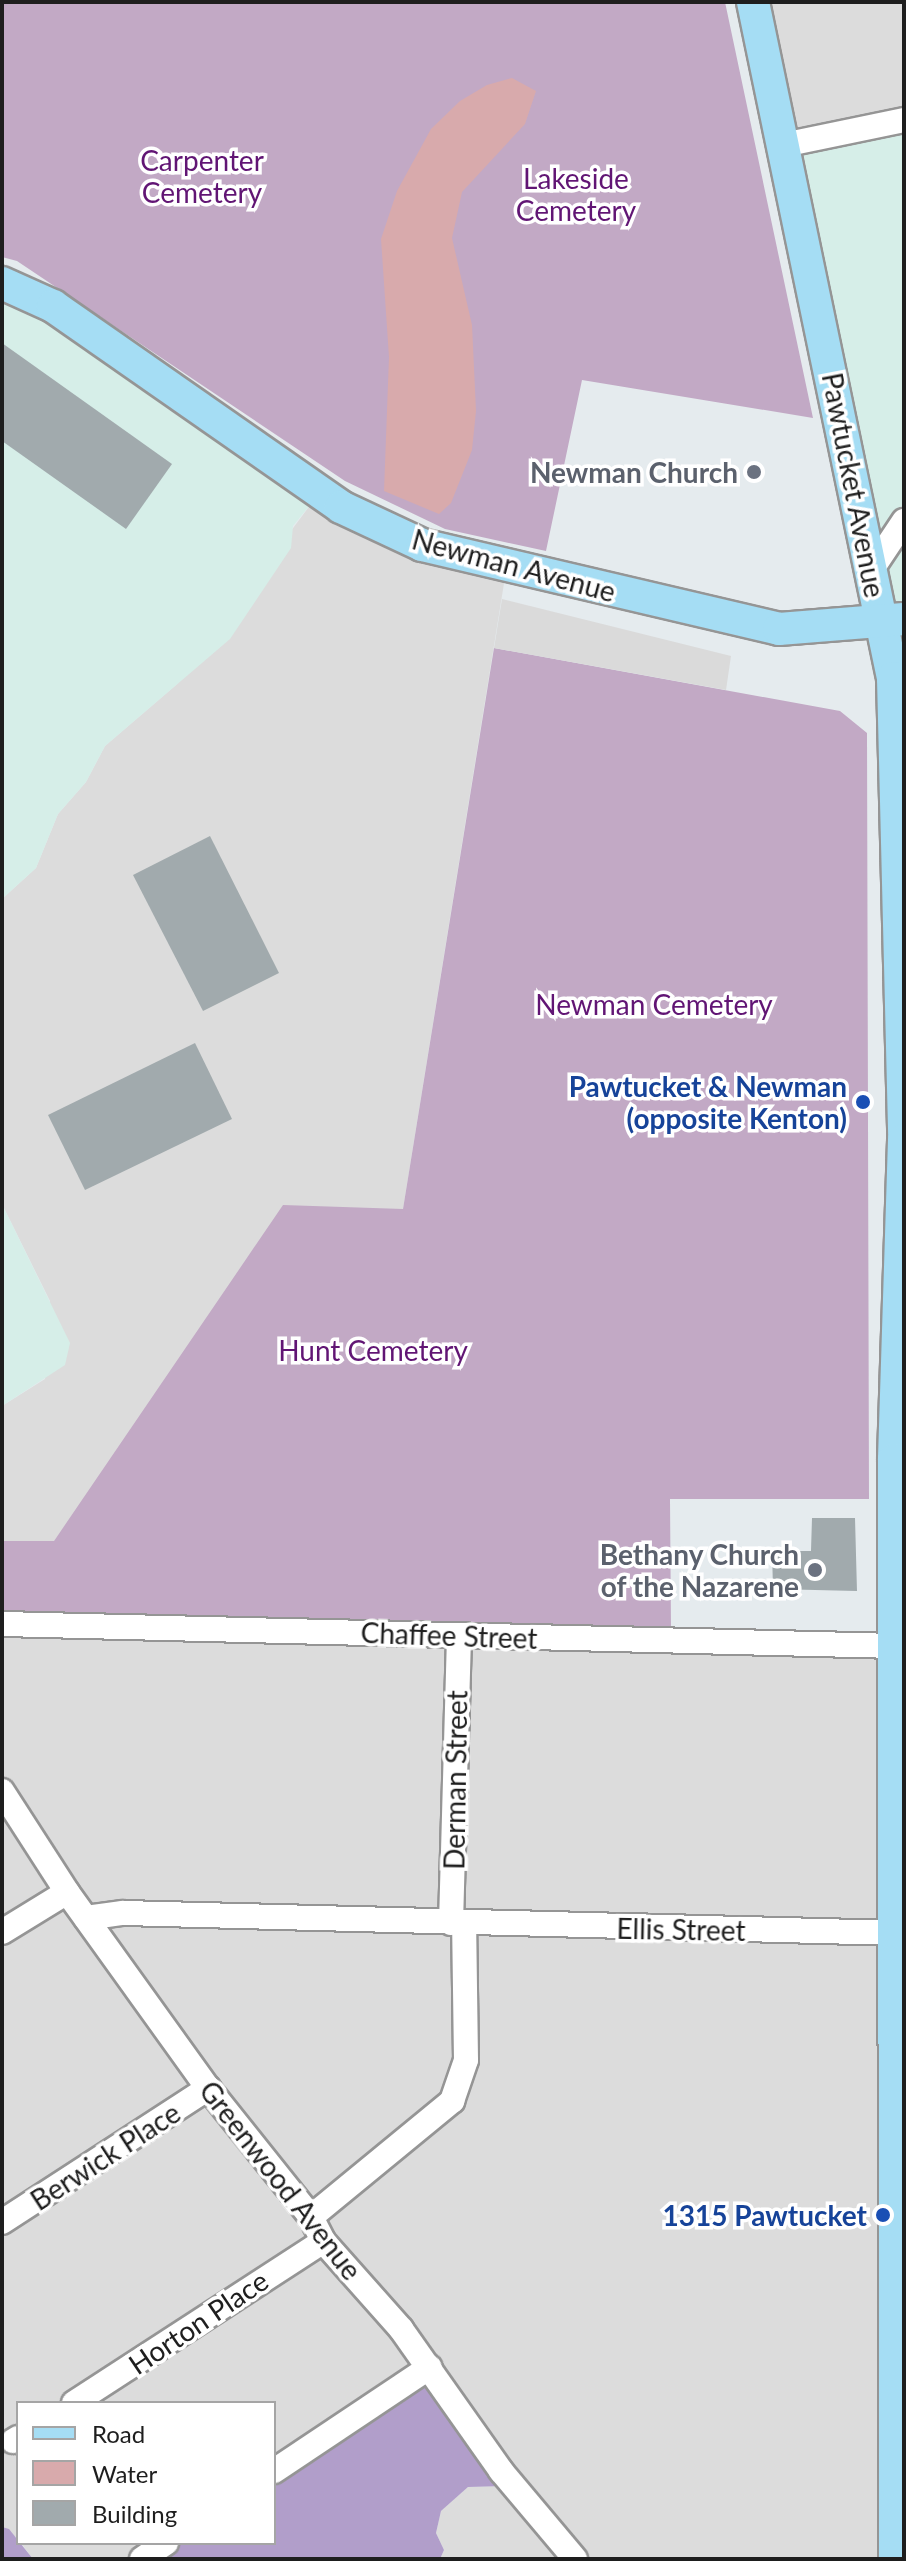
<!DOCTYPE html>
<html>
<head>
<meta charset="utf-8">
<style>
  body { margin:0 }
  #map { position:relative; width:906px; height:2561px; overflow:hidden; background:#e5ebee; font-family:Lato,sans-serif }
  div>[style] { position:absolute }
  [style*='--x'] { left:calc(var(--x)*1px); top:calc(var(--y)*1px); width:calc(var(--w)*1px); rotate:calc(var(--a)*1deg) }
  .residential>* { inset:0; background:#dcdcdc }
  .commercial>* { inset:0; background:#d6eee8 }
  .forest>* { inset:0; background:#b19eca }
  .cemetery>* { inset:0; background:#c2a9c5 }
  .parking>* { inset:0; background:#dadada }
  .water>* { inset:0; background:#d8aaac }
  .building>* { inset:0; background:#a1aaad }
  .roads { filter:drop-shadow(2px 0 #959595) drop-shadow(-2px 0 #959595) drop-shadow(0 2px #959595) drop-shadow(0 -2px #959595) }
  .minor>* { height:24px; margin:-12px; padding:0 12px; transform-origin:12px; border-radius:12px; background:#fff }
  .major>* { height:32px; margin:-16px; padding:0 16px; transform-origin:16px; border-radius:16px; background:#a5ddf4 }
  .dots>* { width:22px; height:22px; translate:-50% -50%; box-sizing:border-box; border:4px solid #fff; border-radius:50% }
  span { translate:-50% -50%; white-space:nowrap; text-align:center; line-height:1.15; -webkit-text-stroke:7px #fff; paint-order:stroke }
  .park-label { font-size:28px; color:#611574 }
  .worship-label { font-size:28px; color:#5b616d; font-weight:700 }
  .right { translate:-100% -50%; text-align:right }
  .street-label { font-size:28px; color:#1e1e1e }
  .transit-label { font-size:28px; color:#164399; font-weight:700 }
  .frame { position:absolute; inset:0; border:4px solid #1e1e1e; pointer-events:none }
  .legend { position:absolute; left:16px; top:2401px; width:260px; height:144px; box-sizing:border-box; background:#fff; border:2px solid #a5a5a5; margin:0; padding:10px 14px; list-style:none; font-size:24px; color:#1e1e1e }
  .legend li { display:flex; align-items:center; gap:16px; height:40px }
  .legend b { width:40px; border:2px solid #a5a5a5 }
</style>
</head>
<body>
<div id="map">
  <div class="residential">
    <div style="clip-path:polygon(749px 2px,904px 2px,904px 128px,788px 151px)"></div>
    <div style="clip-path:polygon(314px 500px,506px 571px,403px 1209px,93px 1487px,54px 1541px,2px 1541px,2px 1406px,45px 1379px,50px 1301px,2px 1204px,2px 899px,36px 868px,58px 814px,86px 782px,105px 746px,176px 685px)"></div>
    <div style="clip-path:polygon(2px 1631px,482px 1650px,893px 1653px,904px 2559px,440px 2559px,444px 2550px,436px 2533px,441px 2511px,468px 2487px,498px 2486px,274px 2479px,274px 2403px,18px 2403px,18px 2539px,2px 2527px)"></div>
    <div style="clip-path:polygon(21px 2543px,177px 2543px,153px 2559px,33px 2559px)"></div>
  </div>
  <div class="commercial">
    <div style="clip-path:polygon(904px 128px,904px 872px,895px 745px,783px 151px)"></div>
    <div style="clip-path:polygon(2px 293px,59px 323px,314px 500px,293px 526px,291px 548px,230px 639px,105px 746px,86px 782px,58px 814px,36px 868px,2px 899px)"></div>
    <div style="clip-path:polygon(2px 1204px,70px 1343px,65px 1365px,2px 1406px)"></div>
  </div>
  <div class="forest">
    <div style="clip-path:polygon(429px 2378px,504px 2486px,468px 2487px,441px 2511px,436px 2533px,444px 2550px,440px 2559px,153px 2559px,177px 2543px,274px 2543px,274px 2479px)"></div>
    <div style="clip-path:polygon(2px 2527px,9px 2529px,33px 2559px,2px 2559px)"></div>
  </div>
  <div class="cemetery">
    <div style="clip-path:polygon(2px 2px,725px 2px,813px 418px,582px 380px,546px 551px,445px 529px,345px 481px,17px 261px,2px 257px)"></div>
    <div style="clip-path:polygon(494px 648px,840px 711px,867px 733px,869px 1499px,670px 1499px,671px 1631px,2px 1612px,2px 1541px,54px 1541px,283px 1205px,403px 1209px)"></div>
  </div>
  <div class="parking">
    <div style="clip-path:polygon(502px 599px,731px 656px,726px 690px,494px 648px)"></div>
  </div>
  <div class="water">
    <div style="clip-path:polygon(512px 78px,536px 91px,525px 124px,462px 192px,452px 238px,472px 325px,476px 411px,472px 450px,451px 503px,439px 514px,384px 491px,389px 357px,381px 239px,397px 191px,431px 129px,460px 101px,487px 85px)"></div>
  </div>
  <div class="building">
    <div style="clip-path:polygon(2px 343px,172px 464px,126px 529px,2px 441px)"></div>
    <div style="clip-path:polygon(210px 836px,279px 973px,203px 1011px,133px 875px)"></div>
    <div style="clip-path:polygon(195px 1043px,232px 1119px,85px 1190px,48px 1115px)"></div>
    <div style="clip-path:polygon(812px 1518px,855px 1518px,857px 1591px,773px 1589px,772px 1551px,811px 1551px)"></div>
  </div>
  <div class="roads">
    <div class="minor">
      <div style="--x:783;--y:145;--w:124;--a:-11.7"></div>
      <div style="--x:872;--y:569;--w:58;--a:-56.3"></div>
      <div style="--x:2;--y:1624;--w:894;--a:1.41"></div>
      <div style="--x:2;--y:1791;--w:120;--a:57.2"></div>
      <div style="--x:67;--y:1892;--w:241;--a:54.3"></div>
      <div style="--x:208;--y:2088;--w:165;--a:51.4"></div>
      <div style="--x:311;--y:2217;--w:27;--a:63"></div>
      <div style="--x:323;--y:2241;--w:118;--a:48.4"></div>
      <div style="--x:401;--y:2329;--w:174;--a:54.8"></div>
      <div style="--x:501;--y:2471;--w:115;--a:49.9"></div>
      <div style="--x:86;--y:1918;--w:37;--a:-8"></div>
      <div style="--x:123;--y:1913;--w:774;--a:1.48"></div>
      <div style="--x:451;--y:1923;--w:287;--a:-88.4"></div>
      <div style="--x:2;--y:1932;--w:76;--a:-31.6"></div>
      <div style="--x:311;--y:2217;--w:183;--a:-39.4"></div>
      <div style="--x:452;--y:2101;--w:43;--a:-71.1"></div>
      <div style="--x:466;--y:2060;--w:137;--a:-90.8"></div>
      <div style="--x:2;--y:2222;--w:246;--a:-33"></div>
      <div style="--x:74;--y:2403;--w:297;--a:-33"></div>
      <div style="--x:13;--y:2441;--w:6;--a:-31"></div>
      <div style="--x:274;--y:2471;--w:187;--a:-33.7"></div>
      <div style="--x:142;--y:2559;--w:29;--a:-34"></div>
    </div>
    <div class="major">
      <div style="--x:753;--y:2;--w:690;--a:78.3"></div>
      <div style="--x:893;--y:678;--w:462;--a:88.6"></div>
      <div style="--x:904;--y:1140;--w:320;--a:91.8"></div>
      <div style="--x:894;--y:1460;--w:1099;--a:89.95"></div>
      <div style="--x:2;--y:283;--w:56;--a:24.3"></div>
      <div style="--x:53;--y:306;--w:351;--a:34.9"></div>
      <div style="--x:341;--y:507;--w:89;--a:25.1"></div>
      <div style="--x:422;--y:545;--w:367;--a:13.2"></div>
      <div style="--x:779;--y:629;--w:125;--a:-4.6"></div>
    </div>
  </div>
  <div class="dots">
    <div style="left:754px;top:472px;background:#6b7280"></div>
    <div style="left:863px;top:1102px;background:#1a4fb4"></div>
    <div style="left:815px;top:1570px;background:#6b7280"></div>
    <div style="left:883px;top:2215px;background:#1a4fb4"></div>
  </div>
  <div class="park-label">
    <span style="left:202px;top:176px">Carpenter<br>Cemetery</span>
    <span style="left:576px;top:194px">Lakeside<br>Cemetery</span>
    <span style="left:654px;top:1004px">Newman Cemetery</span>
    <span style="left:373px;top:1350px">Hunt Cemetery</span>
  </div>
  <div class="worship-label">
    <span class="right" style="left:738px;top:472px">Newman Church</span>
    <span class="right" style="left:799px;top:1570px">Bethany Church<br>of the Nazarene</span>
  </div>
  <div class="street-label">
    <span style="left:854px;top:485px;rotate:79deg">Pawtucket Avenue</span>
    <span style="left:514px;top:565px;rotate:15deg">Newman Avenue</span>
    <span style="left:449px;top:1635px;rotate:2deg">Chaffee Street</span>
    <span style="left:455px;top:1780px;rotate:-89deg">Derman Street</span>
    <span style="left:681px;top:1929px;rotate:1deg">Ellis Street</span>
    <span style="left:105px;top:2156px;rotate:-33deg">Berwick Place</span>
    <span style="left:281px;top:2180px;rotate:52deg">Greenwood Avenue</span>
    <span style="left:198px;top:2322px;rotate:-34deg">Horton Place</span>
  </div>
  <div class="transit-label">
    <span class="right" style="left:847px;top:1102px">Pawtucket &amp; Newman<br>(opposite Kenton)</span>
    <span class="right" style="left:867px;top:2215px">1315 Pawtucket</span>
  </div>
  <div class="frame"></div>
  <ul class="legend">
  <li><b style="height:10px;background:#a5ddf4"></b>Road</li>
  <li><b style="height:22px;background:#d8aaac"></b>Water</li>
  <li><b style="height:22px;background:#a1aaad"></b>Building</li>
  </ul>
</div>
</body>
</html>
